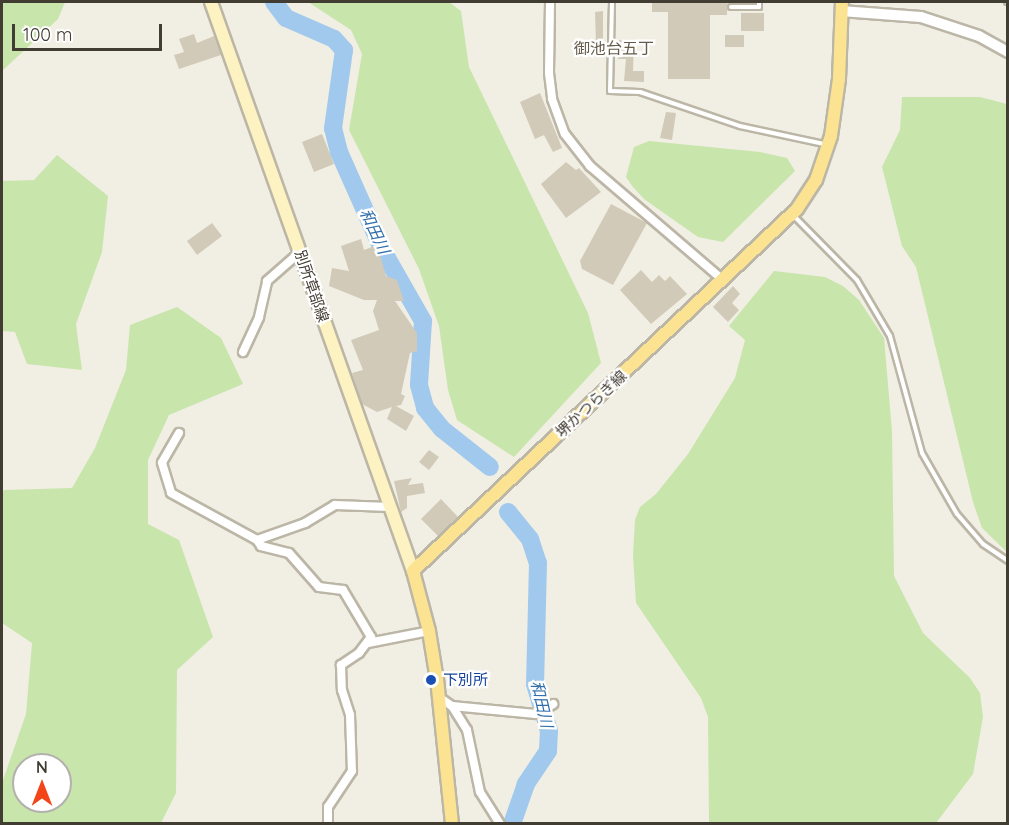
<!DOCTYPE html>
<html>
<head>
<meta charset="utf-8">
<style>
  body { margin:0 }
  #map { position:relative; width:1009px; height:825px; overflow:hidden; background:#f1eee3; font-family:Quicksand,"Noto Sans JP",sans-serif }
  div>[style] { position:absolute }
  [style*='--x'] { left:calc(var(--x)*1px); top:calc(var(--y)*1px); width:calc(var(--w)*1px); rotate:calc(var(--a)*1deg) }
  .green>* { inset:0; background:#c8e5ac }
  .river>* { height:18px; margin:-9px; padding:0 9px; transform-origin:9px; border-radius:9px; background:#a0c9ed }
  .building>* { inset:0; background:#d2cab9 }
  .roads { filter:drop-shadow(2px 0 #bcb6a6) drop-shadow(-2px 0 #bcb6a6) drop-shadow(0 2px #bcb6a6) drop-shadow(0 -2px #bcb6a6) }
  .service>* { height:4px; margin:-2px; padding:0 2px; transform-origin:2px; border-radius:2px; background:#fff }
  .minor>* { height:8px; margin:-4px; padding:0 4px; transform-origin:4px; border-radius:4px; background:#fff }
  .tertiary>* { height:10px; margin:-5px; padding:0 5px; transform-origin:5px; border-radius:5px; background:#fff }
  .secondary>* { height:12px; margin:-6px; padding:0 6px; transform-origin:6px; border-radius:6px; background:#fdf2c1 }
  .primary>* { height:12px; margin:-6px; padding:0 6px; transform-origin:6px; border-radius:6px; background:#fbe392 }
  .dots>* { width:16px; height:16px; translate:-50% -50%; box-sizing:border-box; border:3px solid #fff; border-radius:50% }
  span { translate:-50% -50%; white-space:nowrap; text-align:center; line-height:1.15; -webkit-text-stroke:4.5px #fff; paint-order:stroke }
  .street-label { font-size:15px; color:#423d33 }
  .transit-label { font-size:15px; color:#164399 }
  .left { translate:0 -50%; text-align:left }
  .neighbourhood-label { font-size:16px; color:#655c4b }
  .water-label { font-size:16px; color:#3170aa; font-style:italic }
  .frame { position:absolute; inset:0; border:3px solid #423d33; pointer-events:none }
  .north { position:absolute; left:12px; top:753px; width:60px; height:60px; box-sizing:border-box; background:#fff; border:2px solid #b3b1ad; border-radius:50%; rotate:0deg; font-size:16px; font-weight:700; line-height:24px; text-align:center; color:#423d33 }
  .north::after { content:''; display:block; margin:auto; width:21px; height:27px; background:#f34618; clip-path:polygon(50% 0,100% 100%,50% 72%,0 100%) }
  .scale { position:absolute; left:12px; top:24px; width:150px; height:27px; box-sizing:border-box; border:3px solid #423d33; border-top:0; padding-left:8px; font-size:18px; line-height:21px; white-space:nowrap; color:#423d33; -webkit-text-stroke:4px #fff; paint-order:stroke }
</style>
</head>
<body>
<div id="map">
  <div class="green">
    <div style="clip-path:polygon(2px 2px,65px 2px,58px 19px,2px 71px)"></div>
    <div style="clip-path:polygon(308px 2px,449px 2px,461px 11px,469px 67px,588px 313px,601px 363px,514px 457px,457px 420px,448px 390px,439px 326px,419px 269px,349px 130px,362px 54px,351px 30px)"></div>
    <div style="clip-path:polygon(902px 97px,980px 97px,1007px 104px,1007px 552px,982px 528px,973px 502px,916px 267px,902px 246px,882px 167px,900px 130px)"></div>
    <div style="clip-path:polygon(649px 141px,760px 152px,787px 158px,795px 171px,723px 242px,698px 237px,644px 199px,633px 187px,626px 177px,634px 147px)"></div>
    <div style="clip-path:polygon(57px 155px,108px 196px,102px 252px,76px 324px,82px 370px,27px 364px,15px 332px,2px 331px,2px 181px,34px 180px)"></div>
    <div style="clip-path:polygon(774px 271px,825px 277px,843px 286px,859px 300px,884px 338px,892px 431px,894px 576px,923px 633px,970px 678px,980px 693px,983px 717px,973px 774px,936px 823px,709px 823px,708px 717px,701px 698px,636px 603px,633px 555px,635px 520px,640px 507px,656px 494px,688px 454px,735px 378px,745px 340px,729px 326px)"></div>
    <div style="clip-path:polygon(evenodd,177px 307px,221px 338px,243px 384px,169px 415px,148px 460px,148px 524px,179px 540px,213px 637px,177px 670px,176px 793px,161px 823px,2px 823px,2px 783px,26px 714px,32px 643px,2px 623px,2px 495px,4px 490px,72px 488px,95px 448px,126px 370px,130px 325px,177px 307px,24px 765px,60px 765px,60px 801px,24px 801px,24px 765px)"></div>
  </div>
  <div class="river">
    <div style="--x:274;--y:2;--w:20;--a:53"></div>
    <div style="--x:286;--y:18;--w:52;--a:23.6"></div>
    <div style="--x:334;--y:39;--w:15;--a:48"></div>
    <div style="--x:344;--y:50;--w:79;--a:98"></div>
    <div style="--x:333;--y:128;--w:25;--a:76"></div>
    <div style="--x:339;--y:152;--w:108;--a:66"></div>
    <div style="--x:383;--y:251;--w:81;--a:60.3"></div>
    <div style="--x:423;--y:321;--w:64;--a:93.6"></div>
    <div style="--x:419;--y:385;--w:24;--a:75"></div>
    <div style="--x:425;--y:408;--w:27;--a:51"></div>
    <div style="--x:442;--y:429;--w:61;--a:38.4"></div>
    <div style="--x:508;--y:512;--w:35;--a:51"></div>
    <div style="--x:530;--y:539;--w:25;--a:72"></div>
    <div style="--x:538;--y:563;--w:121;--a:91.4"></div>
    <div style="--x:535;--y:684;--w:49;--a:73.4"></div>
    <div style="--x:549;--y:731;--w:20;--a:93"></div>
    <div style="--x:548;--y:751;--w:40;--a:124"></div>
    <div style="--x:526;--y:784;--w:42;--a:109.3"></div>
  </div>
  <div class="building">
    <div style="clip-path:polygon(652px 2px,727px 2px,727px 15px,710px 15px,710px 79px,668px 79px,668px 12px,652px 12px)"></div>
    <div style="clip-path:polygon(603px 11px,603px 44px,596px 44px,595px 12px)"></div>
    <div style="clip-path:polygon(741px 13px,764px 13px,764px 31px,741px 31px)"></div>
    <div style="clip-path:polygon(194px 34px,197px 43px,214px 36px,221px 55px,179px 69px,174px 55px,184px 52px,179px 39px)"></div>
    <div style="clip-path:polygon(725px 35px,744px 35px,744px 47px,725px 47px)"></div>
    <div style="clip-path:polygon(619px 40px,634px 41px,633px 71px,644px 71px,644px 82px,624px 81px,626px 59px,618px 59px)"></div>
    <div style="clip-path:polygon(540px 93px,562px 148px,553px 152px,544px 135px,535px 139px,520px 102px)"></div>
    <div style="clip-path:polygon(666px 112px,676px 113px,672px 140px,660px 138px)"></div>
    <div style="clip-path:polygon(322px 134px,334px 164px,314px 172px,302px 142px)"></div>
    <div style="clip-path:polygon(566px 162px,576px 170px,579px 168px,601px 192px,566px 218px,541px 184px)"></div>
    <div style="clip-path:polygon(611px 204px,647px 223px,613px 285px,582px 269px,580px 261px)"></div>
    <div style="clip-path:polygon(212px 223px,222px 236px,197px 255px,187px 241px)"></div>
    <div style="clip-path:polygon(361px 239px,364px 250px,377px 245px,386px 276px,397px 280px,404px 301px,395px 301px,417px 333px,417px 351px,410px 353px,401px 394px,405px 396px,401px 405px,396px 406px,414px 416px,406px 431px,387px 419px,392px 407px,377px 412px,362px 404px,352px 373px,363px 370px,351px 340px,379px 330px,373px 311px,377px 300px,364px 300px,329px 286px,332px 268px,349px 271px,341px 246px)"></div>
    <div style="clip-path:polygon(641px 270px,652px 282px,659px 275px,665px 281px,670px 276px,687px 294px,651px 324px,620px 290px)"></div>
    <div style="clip-path:polygon(733px 286px,740px 294px,732px 303px,739px 310px,728px 322px,713px 307px)"></div>
    <div style="clip-path:polygon(429px 450px,439px 457px,429px 470px,419px 462px)"></div>
    <div style="clip-path:polygon(412px 478px,408px 485px,423px 483px,425px 493px,407px 496px,407px 508px,401px 512px,394px 481px)"></div>
    <div style="clip-path:polygon(441px 499px,458px 517px,438px 536px,421px 519px)"></div>
  </div>
  <div class="roads">
    <div class="service">
      <div style="--x:612;--y:2;--w:89;--a:91.3"></div>
      <div style="--x:610;--y:91;--w:30;--a:2"></div>
      <div style="--x:640;--y:92;--w:106;--a:18.8"></div>
      <div style="--x:740;--y:126;--w:86;--a:12.1"></div>
      <div style="--x:1007;--y:2;--w:1;--a:0"></div>
      <div style="--x:731;--y:7;--w:28;--a:0"></div>
      <div style="--x:759;--y:7;--w:5;--a:-90"></div>
      <div style="--x:794;--y:216;--w:90;--a:45.5"></div>
      <div style="--x:857;--y:280;--w:65;--a:59.5"></div>
      <div style="--x:890;--y:336;--w:121;--a:74.7"></div>
      <div style="--x:922;--y:453;--w:70;--a:60.2"></div>
      <div style="--x:957;--y:514;--w:40;--a:49"></div>
      <div style="--x:983;--y:544;--w:30;--a:34"></div>
    </div>
    <div class="minor">
      <div style="--x:550;--y:2;--w:71;--a:90.8"></div>
      <div style="--x:549;--y:73;--w:26;--a:83"></div>
      <div style="--x:552;--y:99;--w:37;--a:70"></div>
      <div style="--x:565;--y:134;--w:41;--a:52"></div>
      <div style="--x:590;--y:166;--w:175;--a:40.6"></div>
      <div style="--x:243;--y:352;--w:38;--a:-65"></div>
      <div style="--x:259;--y:317;--w:37;--a:-77"></div>
      <div style="--x:267;--y:281;--w:44;--a:-41.3"></div>
      <div style="--x:179;--y:433;--w:34;--a:120"></div>
      <div style="--x:162;--y:463;--w:31;--a:73"></div>
      <div style="--x:171;--y:493;--w:98;--a:28.7"></div>
      <div style="--x:257;--y:540;--w:51;--a:-19.5"></div>
      <div style="--x:305;--y:523;--w:35;--a:-31"></div>
      <div style="--x:335;--y:505;--w:55;--a:2.1"></div>
      <div style="--x:257;--y:540;--w:7;--a:56"></div>
      <div style="--x:261;--y:546;--w:29;--a:14"></div>
      <div style="--x:289;--y:553;--w:45;--a:48.6"></div>
      <div style="--x:319;--y:587;--w:24;--a:7"></div>
      <div style="--x:343;--y:590;--w:55;--a:59.2"></div>
      <div style="--x:371;--y:637;--w:20;--a:127"></div>
      <div style="--x:359;--y:653;--w:22;--a:146"></div>
      <div style="--x:341;--y:665;--w:25;--a:88"></div>
      <div style="--x:342;--y:690;--w:26;--a:72"></div>
      <div style="--x:350;--y:715;--w:56;--a:88"></div>
      <div style="--x:352;--y:771;--w:43;--a:123.7"></div>
      <div style="--x:328;--y:807;--w:17;--a:90"></div>
      <div style="--x:368;--y:643;--w:62;--a:-11.1"></div>
      <div style="--x:439;--y:697;--w:16;--a:35"></div>
      <div style="--x:452;--y:706;--w:28;--a:58"></div>
      <div style="--x:467;--y:730;--w:63;--a:78.2"></div>
      <div style="--x:480;--y:792;--w:38;--a:58"></div>
      <div style="--x:452;--y:706;--w:84;--a:5.4"></div>
      <div style="--x:536;--y:714;--w:20;--a:-30"></div>
    </div>
    <div class="tertiary">
      <div style="--x:841;--y:11;--w:80;--a:4.3"></div>
      <div style="--x:921;--y:17;--w:61;--a:18.1"></div>
      <div style="--x:979;--y:36;--w:33;--a:29"></div>
    </div>
    <div class="secondary">
      <div style="--x:211;--y:2;--w:604;--a:70.45"></div>
    </div>
    <div class="primary">
      <div style="--x:452;--y:824;--w:145;--a:-95.9"></div>
      <div style="--x:437;--y:680;--w:50;--a:-99.3"></div>
      <div style="--x:429;--y:631;--w:62;--a:-104.9"></div>
      <div style="--x:413;--y:571;--w:528;--a:-43.31"></div>
      <div style="--x:797;--y:209;--w:35;--a:-57"></div>
      <div style="--x:816;--y:180;--w:46;--a:-71.2"></div>
      <div style="--x:831;--y:136;--w:58;--a:-82"></div>
      <div style="--x:839;--y:79;--w:77;--a:-87.8"></div>
    </div>
  </div>
  <div class="dots">
    <div style="left:431px;top:680px;background:#1a4fb4"></div>
  </div>
  <div class="street-label">
    <span style="left:312px;top:286px;rotate:71deg">別所草部線</span>
    <span style="left:591px;top:404px;rotate:-43deg">堺かつらぎ線</span>
  </div>
  <div class="transit-label">
    <span class="left" style="left:443px;top:680px">下別所</span>
  </div>
  <div class="neighbourhood-label">
    <span style="left:614px;top:48px">御池台五丁</span>
  </div>
  <div class="water-label">
    <span style="left:375px;top:231px;rotate:65deg">和田川</span>
    <span style="left:542px;top:704px;rotate:77deg">和田川</span>
  </div>
  <div class="frame"></div>
  <div class="north">N</div>
  <div class="scale">100 m</div>
</div>
</body>
</html>
